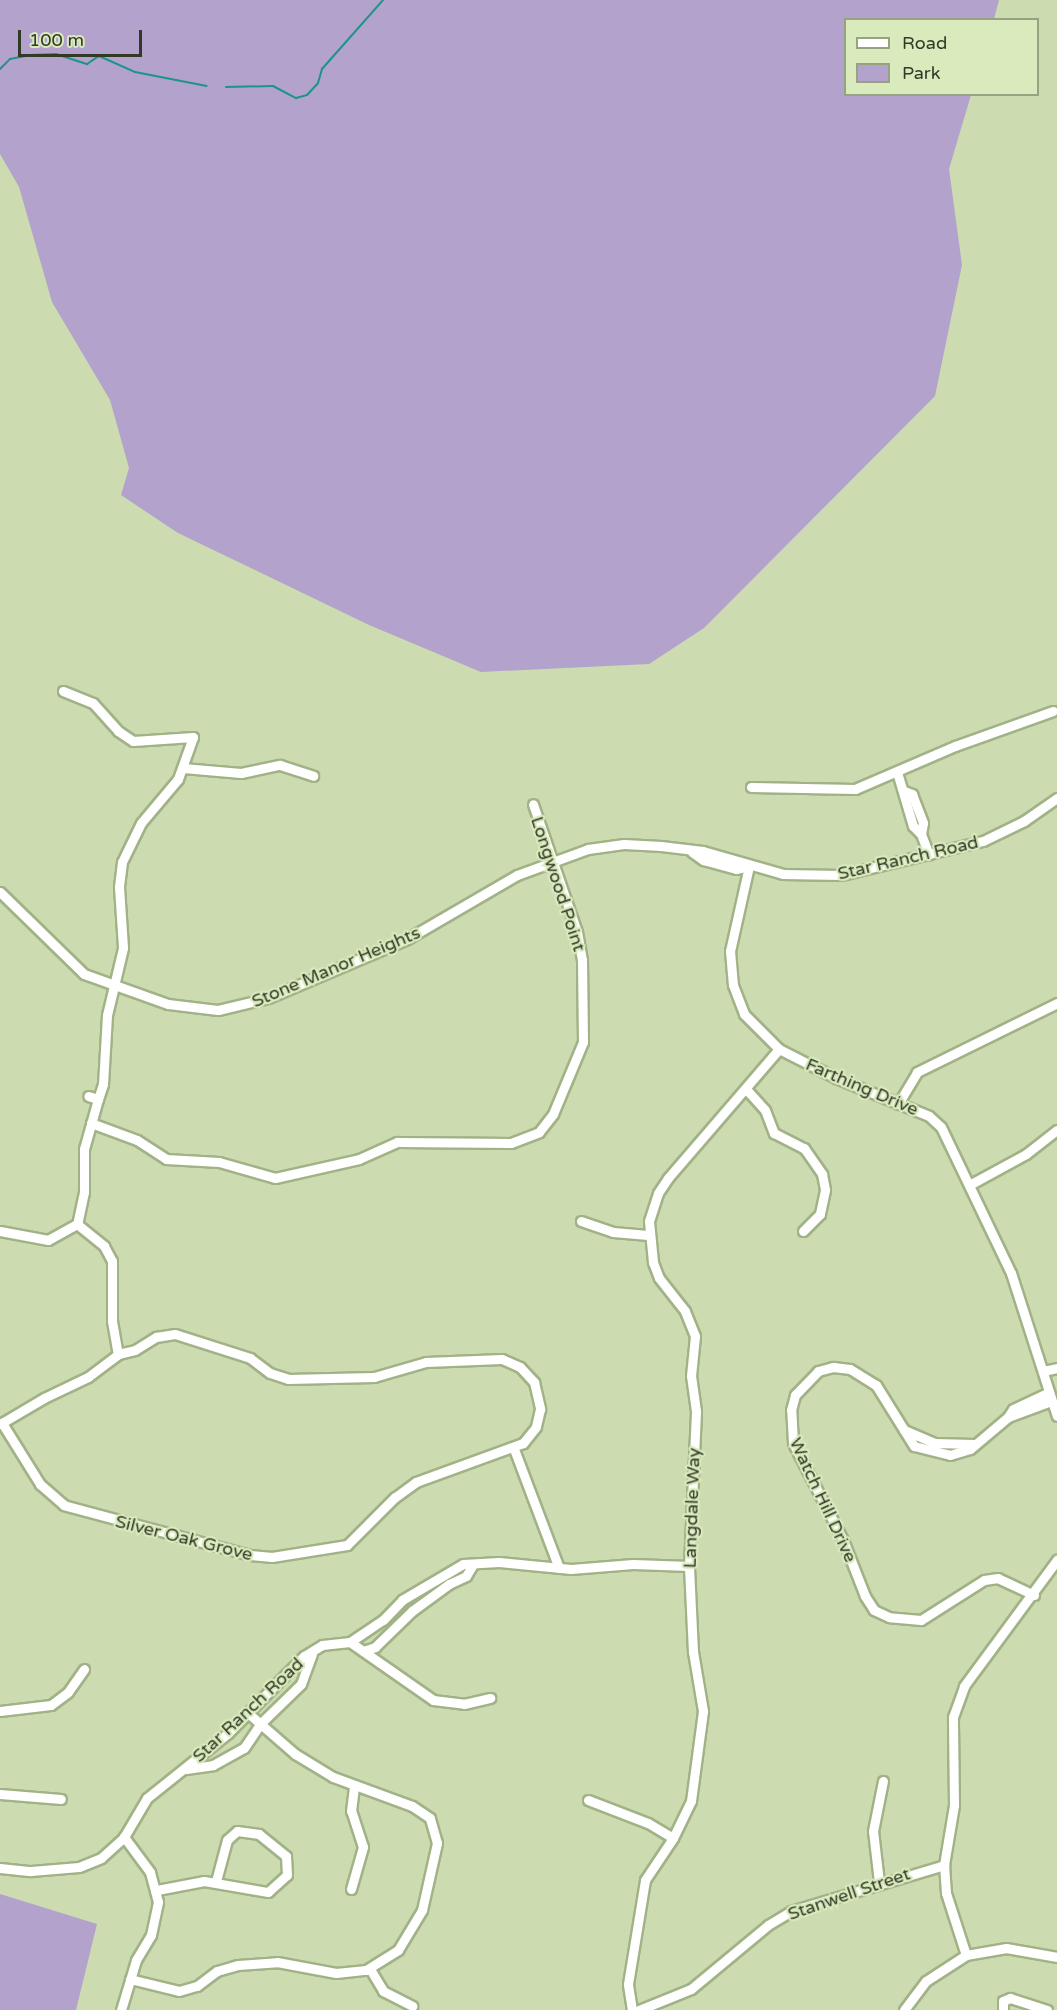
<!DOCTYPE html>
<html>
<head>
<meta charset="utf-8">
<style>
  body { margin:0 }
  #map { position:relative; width:1057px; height:2010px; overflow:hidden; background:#ccdcb0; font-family:"Varela Round",sans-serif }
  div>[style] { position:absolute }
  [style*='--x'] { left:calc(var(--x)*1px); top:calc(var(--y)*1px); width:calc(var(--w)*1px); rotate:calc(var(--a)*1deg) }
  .green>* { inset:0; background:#b3a2cb }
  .stream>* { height:2px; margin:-1px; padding:0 1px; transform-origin:1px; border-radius:1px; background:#1c9488 }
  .roads { filter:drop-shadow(2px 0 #a2b287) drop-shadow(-2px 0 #a2b287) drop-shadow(0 2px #a2b287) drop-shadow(0 -2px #a2b287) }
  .minor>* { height:9px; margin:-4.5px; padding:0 4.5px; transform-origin:4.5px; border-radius:4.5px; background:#fff }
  span { translate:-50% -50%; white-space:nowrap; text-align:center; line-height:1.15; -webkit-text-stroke:4.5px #d9eabd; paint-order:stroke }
  .street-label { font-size:18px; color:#323927 }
  .legend { position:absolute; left:844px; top:18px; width:195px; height:78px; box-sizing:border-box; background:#d9eabd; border:2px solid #96a381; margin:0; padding:8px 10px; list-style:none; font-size:18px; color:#323927 }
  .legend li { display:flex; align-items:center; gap:12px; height:30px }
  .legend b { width:30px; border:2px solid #96a381 }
  .scale { position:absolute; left:18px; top:30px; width:124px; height:27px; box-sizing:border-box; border:3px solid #323927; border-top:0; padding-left:8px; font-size:18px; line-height:21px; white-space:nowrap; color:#323927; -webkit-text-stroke:4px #d9eabd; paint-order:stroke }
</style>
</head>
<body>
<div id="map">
  <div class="green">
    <div style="clip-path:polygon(0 0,999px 0,994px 19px,846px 20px,846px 94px,971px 95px,949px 169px,962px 265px,935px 396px,704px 628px,649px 664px,481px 672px,369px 625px,178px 533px,121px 495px,129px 468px,110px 400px,52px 302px,19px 187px,0 154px)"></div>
    <div style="clip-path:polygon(0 1894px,97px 1924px,76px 2010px,0 2010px)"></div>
  </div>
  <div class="stream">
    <div style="--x:0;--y:69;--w:14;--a:-45"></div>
    <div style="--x:10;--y:59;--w:20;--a:-11"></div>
    <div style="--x:30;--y:55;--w:26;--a:-2"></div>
    <div style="--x:56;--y:54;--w:33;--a:18"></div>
    <div style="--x:87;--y:64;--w:14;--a:-34"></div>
    <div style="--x:99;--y:56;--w:39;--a:24"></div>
    <div style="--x:135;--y:72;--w:73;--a:11"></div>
    <div style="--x:226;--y:87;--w:47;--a:-1.2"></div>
    <div style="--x:273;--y:86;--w:26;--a:28"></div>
    <div style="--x:296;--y:98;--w:11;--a:-15"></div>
    <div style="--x:307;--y:95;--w:16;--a:-47"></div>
    <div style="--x:318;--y:83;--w:15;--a:-74"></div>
    <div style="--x:322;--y:69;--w:92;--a:-48.5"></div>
  </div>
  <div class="roads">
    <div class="minor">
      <div style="--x:63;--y:691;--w:32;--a:22"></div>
      <div style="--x:93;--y:703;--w:38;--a:48"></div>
      <div style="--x:118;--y:731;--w:18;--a:34"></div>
      <div style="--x:133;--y:741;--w:60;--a:-3.8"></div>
      <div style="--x:193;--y:737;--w:45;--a:109.7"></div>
      <div style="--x:178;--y:779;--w:57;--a:130.1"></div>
      <div style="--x:141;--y:823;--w:43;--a:116"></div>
      <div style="--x:122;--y:862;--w:25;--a:97"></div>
      <div style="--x:119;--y:887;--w:61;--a:86.2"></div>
      <div style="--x:123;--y:948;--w:69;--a:103.4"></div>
      <div style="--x:107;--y:1015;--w:69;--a:93.3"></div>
      <div style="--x:103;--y:1084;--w:16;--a:108"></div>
      <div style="--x:98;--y:1099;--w:10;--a:-163"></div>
      <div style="--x:183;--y:768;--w:58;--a:4.9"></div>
      <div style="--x:241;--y:773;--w:40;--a:-12"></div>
      <div style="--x:280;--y:765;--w:35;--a:18"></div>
      <div style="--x:897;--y:772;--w:56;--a:73.5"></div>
      <div style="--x:913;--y:826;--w:11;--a:45"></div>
      <div style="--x:921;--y:834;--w:22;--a:69"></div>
      <div style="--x:751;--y:787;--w:104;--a:1.1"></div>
      <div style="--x:855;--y:789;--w:109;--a:-23.3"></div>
      <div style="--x:955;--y:746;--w:104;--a:-19.7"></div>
      <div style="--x:904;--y:791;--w:9;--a:21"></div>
      <div style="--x:912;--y:794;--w:31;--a:69"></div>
      <div style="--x:923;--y:823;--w:11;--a:100"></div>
      <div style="--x:692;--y:852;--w:14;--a:36"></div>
      <div style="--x:703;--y:860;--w:34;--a:15"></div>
      <div style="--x:736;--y:869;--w:13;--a:-13"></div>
      <div style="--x:749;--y:866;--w:87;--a:102.6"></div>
      <div style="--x:730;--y:951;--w:34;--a:85"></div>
      <div style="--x:733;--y:985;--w:31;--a:69"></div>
      <div style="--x:744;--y:1014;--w:49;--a:45"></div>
      <div style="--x:779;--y:1049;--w:64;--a:27"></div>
      <div style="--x:836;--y:1078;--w:100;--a:22.2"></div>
      <div style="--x:929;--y:1116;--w:16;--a:43"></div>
      <div style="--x:941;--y:1127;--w:162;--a:64.4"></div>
      <div style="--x:1011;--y:1273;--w:150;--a:72.2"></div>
      <div style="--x:0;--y:892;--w:117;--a:44.3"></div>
      <div style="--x:84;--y:974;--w:89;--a:19.7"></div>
      <div style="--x:168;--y:1004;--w:50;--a:6.8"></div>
      <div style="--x:218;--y:1010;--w:51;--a:-13.5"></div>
      <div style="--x:268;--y:998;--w:151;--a:-23"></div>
      <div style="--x:407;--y:939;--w:127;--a:-30.2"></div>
      <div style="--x:517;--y:875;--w:76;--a:-20.1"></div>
      <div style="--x:588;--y:849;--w:36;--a:-8"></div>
      <div style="--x:624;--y:844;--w:37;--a:3"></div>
      <div style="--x:661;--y:846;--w:42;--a:6.8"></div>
      <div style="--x:703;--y:851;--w:83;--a:16"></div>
      <div style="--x:783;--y:874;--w:58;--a:1"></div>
      <div style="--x:841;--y:875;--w:146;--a:-13.5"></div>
      <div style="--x:983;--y:841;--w:46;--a:-26"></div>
      <div style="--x:1024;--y:821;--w:40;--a:-34.9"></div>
      <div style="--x:746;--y:1089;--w:28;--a:48"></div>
      <div style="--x:765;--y:1110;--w:25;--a:69"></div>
      <div style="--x:774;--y:1133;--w:34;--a:27"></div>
      <div style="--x:804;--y:1148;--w:32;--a:55"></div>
      <div style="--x:822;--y:1174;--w:16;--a:79"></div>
      <div style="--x:825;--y:1190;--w:25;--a:102"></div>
      <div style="--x:820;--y:1214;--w:24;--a:135"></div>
      <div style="--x:98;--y:1099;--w:52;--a:105.6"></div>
      <div style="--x:84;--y:1149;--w:43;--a:90"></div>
      <div style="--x:84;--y:1192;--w:33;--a:102"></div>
      <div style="--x:77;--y:1224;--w:35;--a:39"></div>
      <div style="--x:104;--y:1246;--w:17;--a:62"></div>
      <div style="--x:112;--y:1261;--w:60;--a:90"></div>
      <div style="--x:112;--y:1321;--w:34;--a:80"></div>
      <div style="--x:898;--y:1104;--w:37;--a:-59"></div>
      <div style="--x:917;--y:1072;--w:156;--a:-26.2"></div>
      <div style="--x:91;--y:1123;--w:49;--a:20.3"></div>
      <div style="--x:137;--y:1140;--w:35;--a:33"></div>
      <div style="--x:166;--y:1159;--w:53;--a:3.2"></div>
      <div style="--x:219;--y:1162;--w:58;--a:15.9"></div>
      <div style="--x:275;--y:1178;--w:86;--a:-12.7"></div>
      <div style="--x:359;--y:1159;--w:42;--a:-24.1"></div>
      <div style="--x:397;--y:1142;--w:114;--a:0.5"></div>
      <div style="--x:511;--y:1143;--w:30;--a:-21"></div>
      <div style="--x:539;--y:1132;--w:23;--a:-52"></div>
      <div style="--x:553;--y:1114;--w:78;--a:-67.4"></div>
      <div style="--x:583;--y:1042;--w:82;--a:-90.7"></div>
      <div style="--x:582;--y:960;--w:28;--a:-100"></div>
      <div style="--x:577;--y:932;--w:135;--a:-109"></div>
      <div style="--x:971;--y:1184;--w:63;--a:-28.6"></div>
      <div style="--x:1026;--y:1154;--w:39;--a:-38"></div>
      <div style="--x:581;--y:1221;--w:34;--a:19"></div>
      <div style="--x:613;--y:1232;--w:35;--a:5"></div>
      <div style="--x:0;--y:1231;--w:49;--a:10.6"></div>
      <div style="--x:48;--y:1240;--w:33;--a:-29"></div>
      <div style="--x:1043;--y:1371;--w:14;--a:-12"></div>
      <div style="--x:1008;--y:1417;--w:46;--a:-20.4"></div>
      <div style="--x:0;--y:1424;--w:51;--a:-30.6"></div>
      <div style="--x:44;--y:1398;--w:49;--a:-25.5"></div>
      <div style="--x:88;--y:1377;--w:38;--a:-37"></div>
      <div style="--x:118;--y:1354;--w:17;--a:-13"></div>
      <div style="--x:135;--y:1350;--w:25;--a:-32"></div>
      <div style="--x:156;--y:1337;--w:19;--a:-9"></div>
      <div style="--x:175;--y:1334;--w:79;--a:17.7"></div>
      <div style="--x:250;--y:1358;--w:25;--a:37"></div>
      <div style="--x:270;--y:1373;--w:19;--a:18"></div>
      <div style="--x:288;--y:1379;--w:86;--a:-1.3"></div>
      <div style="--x:374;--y:1377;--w:54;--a:-16.1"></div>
      <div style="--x:426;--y:1362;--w:76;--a:-2.3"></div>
      <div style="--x:502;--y:1359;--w:20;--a:24"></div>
      <div style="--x:520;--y:1367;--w:21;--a:47"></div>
      <div style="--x:534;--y:1382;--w:28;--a:77"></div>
      <div style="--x:540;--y:1409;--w:18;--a:103"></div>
      <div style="--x:536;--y:1427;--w:21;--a:129"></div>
      <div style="--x:523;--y:1443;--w:114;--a:160"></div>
      <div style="--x:416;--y:1482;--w:26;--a:144"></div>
      <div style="--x:395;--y:1497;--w:68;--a:135"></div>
      <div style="--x:347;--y:1545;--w:76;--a:170.9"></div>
      <div style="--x:272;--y:1557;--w:22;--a:-175"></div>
      <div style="--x:250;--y:1555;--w:193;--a:-165"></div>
      <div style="--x:64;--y:1505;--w:32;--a:-139"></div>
      <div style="--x:40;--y:1484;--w:72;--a:-121.9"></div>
      <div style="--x:904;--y:1430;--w:33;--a:23"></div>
      <div style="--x:934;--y:1443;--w:40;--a:1.4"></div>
      <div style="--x:514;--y:1449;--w:127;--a:69.3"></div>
      <div style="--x:1034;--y:1595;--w:40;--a:-155"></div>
      <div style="--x:998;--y:1578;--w:14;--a:172"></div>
      <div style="--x:984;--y:1580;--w:75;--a:147.6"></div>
      <div style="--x:921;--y:1620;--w:32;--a:-175"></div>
      <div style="--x:889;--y:1617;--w:17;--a:-155"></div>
      <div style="--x:874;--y:1610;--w:17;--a:-123"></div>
      <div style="--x:865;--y:1596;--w:60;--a:-111.4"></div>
      <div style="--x:843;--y:1540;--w:109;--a:-117.3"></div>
      <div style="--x:793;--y:1443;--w:33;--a:-93"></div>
      <div style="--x:791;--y:1410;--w:16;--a:-75"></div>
      <div style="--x:795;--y:1395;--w:33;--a:-46"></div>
      <div style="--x:818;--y:1371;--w:16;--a:-15"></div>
      <div style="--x:833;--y:1367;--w:17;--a:7"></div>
      <div style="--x:850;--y:1369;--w:31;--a:32"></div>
      <div style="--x:876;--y:1385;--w:72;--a:58.1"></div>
      <div style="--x:914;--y:1446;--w:37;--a:14"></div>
      <div style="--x:950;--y:1455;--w:21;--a:-17"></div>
      <div style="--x:970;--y:1449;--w:50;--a:-40.1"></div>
      <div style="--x:1008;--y:1417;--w:9;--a:-58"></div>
      <div style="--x:1013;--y:1409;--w:40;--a:-25"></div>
      <div style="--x:350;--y:1642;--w:40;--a:-34"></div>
      <div style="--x:383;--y:1620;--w:28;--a:-46"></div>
      <div style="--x:402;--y:1600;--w:71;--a:-30.5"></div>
      <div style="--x:463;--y:1564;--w:36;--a:-3"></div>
      <div style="--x:499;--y:1562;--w:72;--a:5.6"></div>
      <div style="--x:571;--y:1569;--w:62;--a:-4.6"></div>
      <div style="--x:633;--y:1564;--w:56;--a:2"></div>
      <div style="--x:363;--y:1651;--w:13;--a:-18"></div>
      <div style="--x:375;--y:1647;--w:52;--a:-44.2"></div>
      <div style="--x:412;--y:1611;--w:46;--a:-36.1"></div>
      <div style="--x:449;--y:1584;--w:19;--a:-25"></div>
      <div style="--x:466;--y:1576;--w:12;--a:-59"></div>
      <div style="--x:0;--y:1711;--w:51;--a:-6.7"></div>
      <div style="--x:51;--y:1705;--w:21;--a:-37"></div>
      <div style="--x:68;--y:1692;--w:28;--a:-55"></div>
      <div style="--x:186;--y:1769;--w:27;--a:-8"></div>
      <div style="--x:213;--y:1765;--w:35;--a:-29"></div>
      <div style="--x:244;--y:1748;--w:29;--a:-56"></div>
      <div style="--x:260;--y:1724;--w:57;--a:-44.3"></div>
      <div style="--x:301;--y:1684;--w:32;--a:-70"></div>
      <div style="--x:0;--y:1794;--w:61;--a:4.7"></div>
      <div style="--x:588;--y:1800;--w:64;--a:21"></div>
      <div style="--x:648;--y:1823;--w:29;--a:31"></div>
      <div style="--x:0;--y:1868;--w:31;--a:6"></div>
      <div style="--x:31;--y:1871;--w:48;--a:-4.8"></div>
      <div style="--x:79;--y:1867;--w:24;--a:-22"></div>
      <div style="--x:101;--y:1858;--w:31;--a:-42"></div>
      <div style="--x:124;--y:1837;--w:45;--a:-59.5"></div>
      <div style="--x:147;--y:1798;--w:104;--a:-38.7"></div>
      <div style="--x:228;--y:1733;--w:108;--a:-45.4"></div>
      <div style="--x:304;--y:1656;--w:21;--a:-31"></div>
      <div style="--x:322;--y:1645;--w:28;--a:-6"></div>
      <div style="--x:350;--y:1642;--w:101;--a:34.9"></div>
      <div style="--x:433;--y:1700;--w:31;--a:7"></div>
      <div style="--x:464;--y:1704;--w:27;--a:-13"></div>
      <div style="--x:879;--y:1882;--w:51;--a:-96.7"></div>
      <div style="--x:873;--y:1831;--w:51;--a:-78.7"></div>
      <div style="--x:351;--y:1889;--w:44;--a:-74.1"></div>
      <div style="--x:363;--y:1847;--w:38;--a:-108"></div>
      <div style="--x:351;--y:1811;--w:24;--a:-83"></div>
      <div style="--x:157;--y:1890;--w:48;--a:-10.8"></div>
      <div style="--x:204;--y:1881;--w:65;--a:9.8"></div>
      <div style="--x:268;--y:1892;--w:25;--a:-42"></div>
      <div style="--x:287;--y:1875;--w:19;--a:-93"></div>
      <div style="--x:286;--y:1856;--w:35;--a:-141"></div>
      <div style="--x:259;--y:1834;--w:22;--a:-172"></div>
      <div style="--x:237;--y:1831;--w:13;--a:138"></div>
      <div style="--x:227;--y:1840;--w:42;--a:105"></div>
      <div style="--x:966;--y:1955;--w:65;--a:-107.9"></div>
      <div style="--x:946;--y:1893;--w:28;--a:-94"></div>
      <div style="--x:944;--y:1865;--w:61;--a:-80.5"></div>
      <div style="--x:954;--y:1805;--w:88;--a:-90.7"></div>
      <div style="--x:953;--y:1717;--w:33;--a:-70"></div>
      <div style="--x:964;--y:1686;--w:157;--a:-53.6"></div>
      <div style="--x:370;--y:1969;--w:26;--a:59"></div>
      <div style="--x:383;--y:1991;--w:33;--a:27"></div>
      <div style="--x:130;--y:1979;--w:50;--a:13.8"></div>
      <div style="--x:179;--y:1991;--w:19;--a:-16"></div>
      <div style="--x:197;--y:1986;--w:25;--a:-37"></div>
      <div style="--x:217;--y:1971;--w:22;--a:-16"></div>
      <div style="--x:238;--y:1965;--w:39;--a:-4"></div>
      <div style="--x:277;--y:1962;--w:60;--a:10.6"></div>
      <div style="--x:336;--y:1973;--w:30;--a:-6"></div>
      <div style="--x:366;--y:1970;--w:38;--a:-32"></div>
      <div style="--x:398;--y:1950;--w:47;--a:-59"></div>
      <div style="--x:422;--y:1910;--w:69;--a:-77.4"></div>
      <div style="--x:437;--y:1843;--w:26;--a:-106"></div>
      <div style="--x:430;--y:1818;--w:22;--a:-146"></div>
      <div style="--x:412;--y:1806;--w:84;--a:-159.8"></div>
      <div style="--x:333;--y:1777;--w:44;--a:-148.8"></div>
      <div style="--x:295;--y:1754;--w:62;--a:-138.9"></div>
      <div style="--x:121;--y:2010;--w:52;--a:-73.3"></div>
      <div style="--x:136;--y:1960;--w:29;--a:-59"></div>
      <div style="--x:151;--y:1935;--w:34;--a:-78"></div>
      <div style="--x:158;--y:1902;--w:31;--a:-105"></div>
      <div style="--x:150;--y:1872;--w:44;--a:-126.6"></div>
      <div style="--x:632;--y:2010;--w:26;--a:-99"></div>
      <div style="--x:628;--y:1984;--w:105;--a:-80.7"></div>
      <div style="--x:645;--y:1880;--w:50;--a:-56.3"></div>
      <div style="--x:673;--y:1838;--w:41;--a:-64.1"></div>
      <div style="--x:691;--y:1801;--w:91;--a:-82.4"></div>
      <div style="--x:703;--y:1711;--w:60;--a:-99.6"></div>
      <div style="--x:693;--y:1652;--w:86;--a:-92.7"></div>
      <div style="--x:689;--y:1566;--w:155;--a:-87.4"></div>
      <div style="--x:696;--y:1411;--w:35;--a:-98"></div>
      <div style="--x:691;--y:1376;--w:40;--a:-84.3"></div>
      <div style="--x:695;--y:1336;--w:27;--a:-112"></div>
      <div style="--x:685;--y:1311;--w:42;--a:-128.2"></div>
      <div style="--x:659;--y:1278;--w:17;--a:-111"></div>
      <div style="--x:653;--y:1262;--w:41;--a:-95.6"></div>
      <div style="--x:649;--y:1221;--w:29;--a:-72"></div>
      <div style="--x:658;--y:1193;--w:18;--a:-56"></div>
      <div style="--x:668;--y:1178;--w:170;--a:-49.3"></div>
      <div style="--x:639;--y:2010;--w:56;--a:-22"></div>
      <div style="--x:691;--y:1989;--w:100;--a:-39.7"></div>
      <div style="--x:768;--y:1925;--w:27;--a:-31"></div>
      <div style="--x:791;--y:1911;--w:160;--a:-16.7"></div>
      <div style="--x:904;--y:2010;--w:36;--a:-53"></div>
      <div style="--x:926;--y:1981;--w:48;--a:-33"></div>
      <div style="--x:966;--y:1955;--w:41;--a:-9.9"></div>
      <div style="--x:1006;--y:1948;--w:52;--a:10"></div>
      <div style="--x:1003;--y:2010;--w:9;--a:-90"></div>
      <div style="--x:1003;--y:2001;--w:8;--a:-23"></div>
      <div style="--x:1010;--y:1998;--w:39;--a:18"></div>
    </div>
  </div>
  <div class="street-label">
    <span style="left:908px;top:858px;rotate:-13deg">Star Ranch Road</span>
    <span style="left:558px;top:884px;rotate:72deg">Longwood Point</span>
    <span style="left:336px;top:967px;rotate:-23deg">Stone Manor Heights</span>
    <span style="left:862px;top:1087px;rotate:23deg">Farthing Drive</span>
    <span style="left:823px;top:1500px;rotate:65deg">Watch Hill Drive</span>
    <span style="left:692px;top:1508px;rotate:-88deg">Langdale Way</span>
    <span style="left:184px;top:1538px;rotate:14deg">Silver Oak Grove</span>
    <span style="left:248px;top:1710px;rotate:-43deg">Star Ranch Road</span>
    <span style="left:849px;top:1894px;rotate:-19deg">Stanwell Street</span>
  </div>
  <ul class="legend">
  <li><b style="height:8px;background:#fff"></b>Road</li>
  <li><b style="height:16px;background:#b3a2cb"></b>Park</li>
  </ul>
  <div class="scale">100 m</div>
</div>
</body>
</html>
